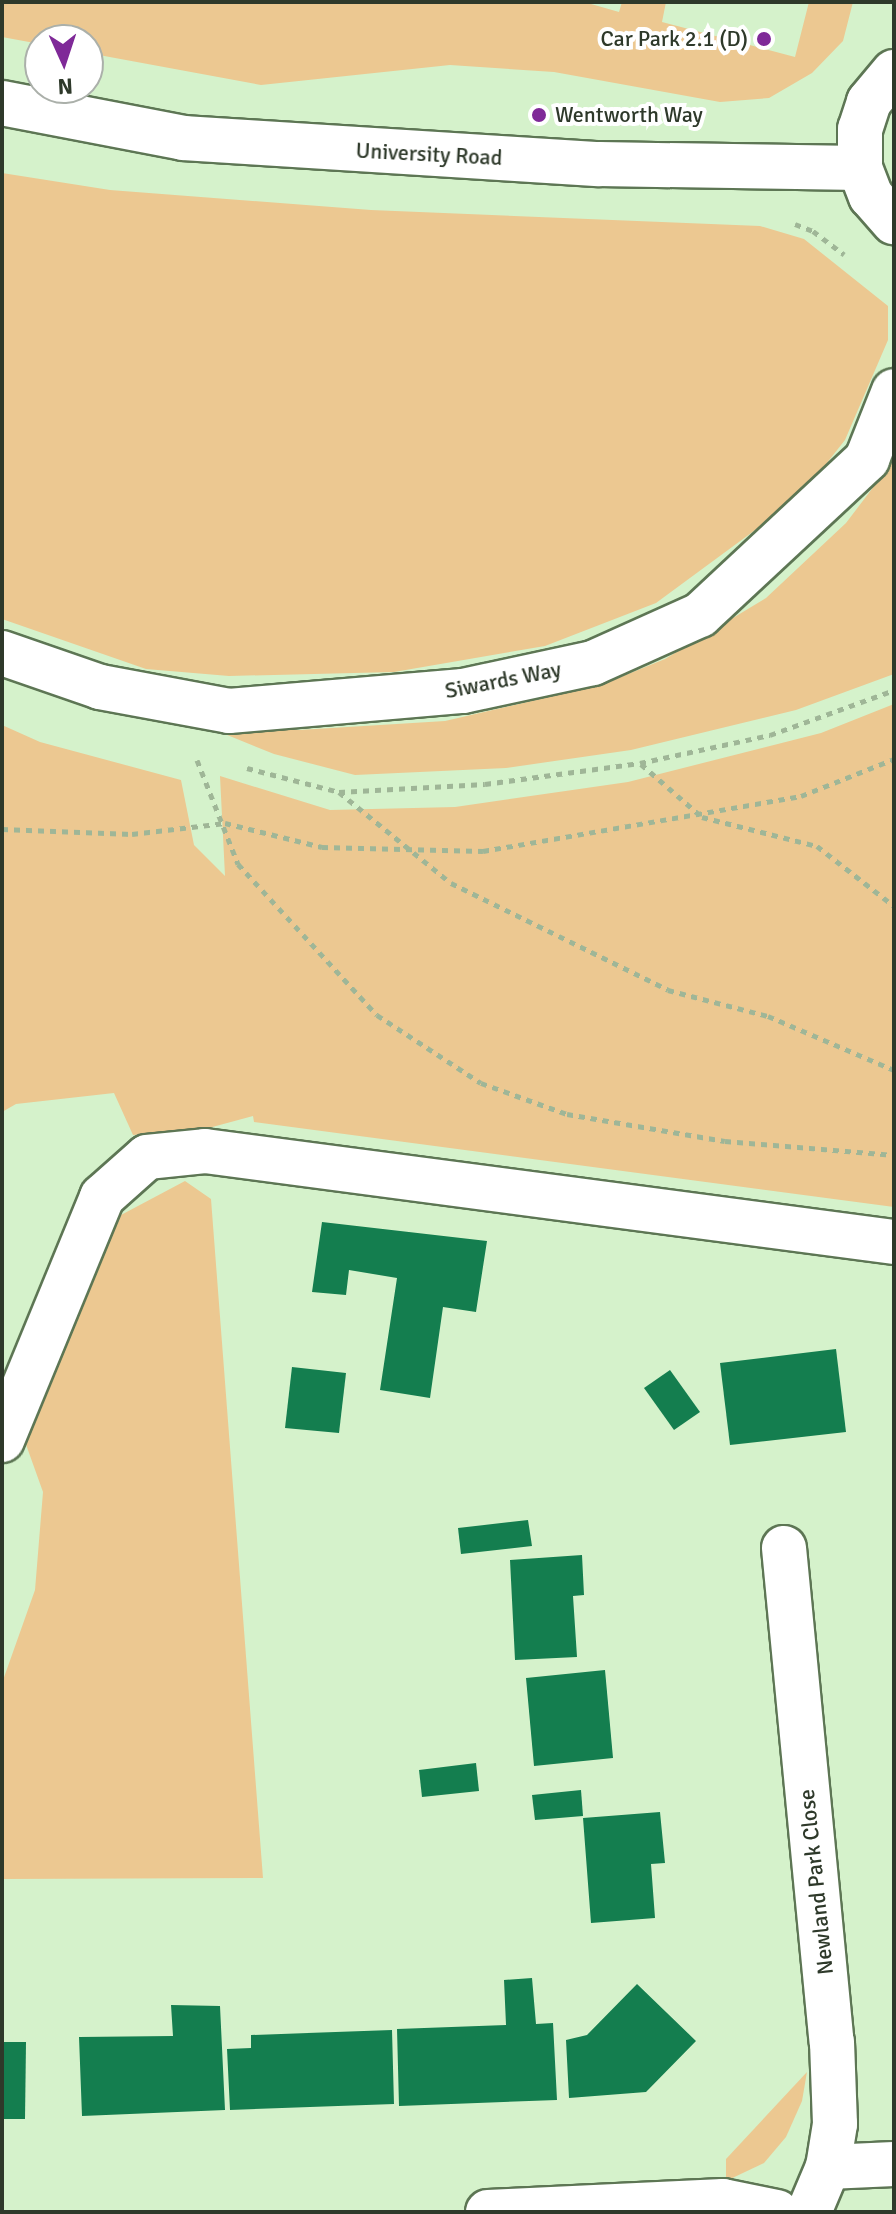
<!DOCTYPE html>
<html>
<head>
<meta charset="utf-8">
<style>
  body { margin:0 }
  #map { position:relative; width:896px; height:2214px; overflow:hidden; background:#d5f2cb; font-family:Signika,sans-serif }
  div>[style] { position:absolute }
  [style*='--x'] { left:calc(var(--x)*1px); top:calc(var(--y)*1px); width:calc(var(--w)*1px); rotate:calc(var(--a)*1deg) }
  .green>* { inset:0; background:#ecc891 }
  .building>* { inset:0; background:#147e4f }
  .path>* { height:5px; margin-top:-2.5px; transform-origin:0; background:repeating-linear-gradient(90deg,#9fb697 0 6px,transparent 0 12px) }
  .roads { filter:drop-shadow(2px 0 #5d7654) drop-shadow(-2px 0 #5d7654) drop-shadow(0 2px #5d7654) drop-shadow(0 -2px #5d7654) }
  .minor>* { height:44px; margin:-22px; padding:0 22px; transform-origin:22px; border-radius:22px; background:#fff }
  .dots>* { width:22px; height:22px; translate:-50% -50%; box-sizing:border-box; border:4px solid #fff; border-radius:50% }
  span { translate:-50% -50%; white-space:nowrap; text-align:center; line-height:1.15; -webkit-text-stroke:8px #fff; paint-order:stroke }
  .poi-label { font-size:22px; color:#2e392a }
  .right { translate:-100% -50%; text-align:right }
  .left { translate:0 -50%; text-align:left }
  .street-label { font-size:22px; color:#2e392a }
  .frame { position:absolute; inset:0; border:4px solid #2e392a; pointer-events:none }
  .north { position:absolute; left:24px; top:24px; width:80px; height:80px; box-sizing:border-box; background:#fff; border:2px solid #abb0aa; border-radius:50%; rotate:177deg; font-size:22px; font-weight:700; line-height:32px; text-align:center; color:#2e392a }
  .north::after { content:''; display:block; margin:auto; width:28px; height:36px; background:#7f2998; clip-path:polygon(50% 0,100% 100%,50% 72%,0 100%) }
</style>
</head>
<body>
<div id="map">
  <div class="green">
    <div style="clip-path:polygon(2px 2px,584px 2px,619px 12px,622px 2px,666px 2px,662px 22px,795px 57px,809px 2px,853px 2px,843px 41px,812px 73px,769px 98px,720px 102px,554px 72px,450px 65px,261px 85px,88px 53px,88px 40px,40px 40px,40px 44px,2px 37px)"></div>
    <div style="clip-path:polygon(2px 173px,110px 190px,371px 210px,760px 226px,804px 239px,888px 306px,888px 340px,845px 440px,800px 497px,656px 603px,545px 646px,394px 672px,229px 676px,146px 669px,2px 619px)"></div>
    <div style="clip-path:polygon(894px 460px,894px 674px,796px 710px,631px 750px,506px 768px,355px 775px,274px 754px,210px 728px,299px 730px,445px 721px,601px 685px,665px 659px,766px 598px,846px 523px)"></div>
    <div style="clip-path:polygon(894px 704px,894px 1207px,254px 1122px,253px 1116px,205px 1129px,133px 1135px,114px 1093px,16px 1104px,2px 1112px,2px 725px,40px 742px,181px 780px,194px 845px,225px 876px,220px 776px,330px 810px,455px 807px,628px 782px,821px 733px)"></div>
    <div style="clip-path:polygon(185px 1181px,211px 1199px,263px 1878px,2px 1879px,2px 1683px,35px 1590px,43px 1492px,24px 1439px,121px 1215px)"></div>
    <div style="clip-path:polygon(807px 2072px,802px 2101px,786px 2137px,764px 2163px,726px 2181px,726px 2159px)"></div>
  </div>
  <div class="building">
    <div style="clip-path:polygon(322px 1222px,487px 1241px,476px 1312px,443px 1307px,430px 1398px,380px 1390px,397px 1278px,349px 1270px,346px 1295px,312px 1292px)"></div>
    <div style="clip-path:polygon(836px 1349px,846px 1432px,730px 1445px,720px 1363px)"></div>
    <div style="clip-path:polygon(292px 1367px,346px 1373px,339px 1433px,285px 1428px)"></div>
    <div style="clip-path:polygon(670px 1370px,700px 1412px,674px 1430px,644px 1388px)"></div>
    <div style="clip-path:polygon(528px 1520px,532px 1546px,461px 1554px,458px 1528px)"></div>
    <div style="clip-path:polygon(582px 1555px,584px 1595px,573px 1596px,577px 1657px,515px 1660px,510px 1560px)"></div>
    <div style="clip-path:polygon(605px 1670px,613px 1758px,534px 1766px,526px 1678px)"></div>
    <div style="clip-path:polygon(476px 1763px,479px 1791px,422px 1797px,419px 1770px)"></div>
    <div style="clip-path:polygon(581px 1790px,583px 1816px,535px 1820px,532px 1795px)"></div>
    <div style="clip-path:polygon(660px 1812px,665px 1863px,651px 1864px,655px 1918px,591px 1923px,583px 1818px)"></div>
    <div style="clip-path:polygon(532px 1978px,536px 2024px,553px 2023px,557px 2100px,399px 2106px,397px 2029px,506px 2025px,504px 1980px)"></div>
    <div style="clip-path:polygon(637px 1984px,696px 2041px,646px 2092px,569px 2098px,566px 2040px,587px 2035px)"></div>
    <div style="clip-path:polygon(171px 2005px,220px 2006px,225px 2110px,82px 2116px,79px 2037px,173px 2036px)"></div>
    <div style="clip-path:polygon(392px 2030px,394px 2104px,230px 2110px,227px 2049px,251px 2048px,251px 2035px)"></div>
    <div style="clip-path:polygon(2px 2042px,26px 2042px,25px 2119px,2px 2119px)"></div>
  </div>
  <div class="path">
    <div style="--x:795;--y:224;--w:19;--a:21"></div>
    <div style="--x:813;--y:231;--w:39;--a:37"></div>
    <div style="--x:197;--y:760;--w:112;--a:68.5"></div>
    <div style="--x:238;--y:864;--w:205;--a:47.4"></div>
    <div style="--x:377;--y:1015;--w:124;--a:33.2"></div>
    <div style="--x:481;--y:1083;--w:91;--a:19.8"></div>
    <div style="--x:567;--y:1114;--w:160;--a:9.7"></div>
    <div style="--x:725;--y:1141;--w:170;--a:4.7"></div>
    <div style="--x:641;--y:764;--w:81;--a:41"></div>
    <div style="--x:702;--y:817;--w:119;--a:14.2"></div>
    <div style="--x:817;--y:846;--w:98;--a:37.9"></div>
    <div style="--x:247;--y:768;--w:95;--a:14.6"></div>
    <div style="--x:339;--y:792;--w:146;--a:-3.1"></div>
    <div style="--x:485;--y:784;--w:156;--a:-7.7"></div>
    <div style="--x:640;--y:763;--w:133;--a:-12.2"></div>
    <div style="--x:770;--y:735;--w:132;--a:-19.9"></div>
    <div style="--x:339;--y:792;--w:144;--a:39.1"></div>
    <div style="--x:451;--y:883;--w:242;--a:26.2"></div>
    <div style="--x:668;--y:990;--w:103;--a:14.6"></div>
    <div style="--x:768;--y:1016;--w:137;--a:23.2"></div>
    <div style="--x:2;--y:829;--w:130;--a:2.2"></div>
    <div style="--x:132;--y:834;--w:94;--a:-6.7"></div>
    <div style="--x:225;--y:823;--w:100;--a:13.9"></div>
    <div style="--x:322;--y:847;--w:161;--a:1.4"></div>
    <div style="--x:483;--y:851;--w:323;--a:-9.8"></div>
    <div style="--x:801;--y:796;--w:100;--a:-21.7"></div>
  </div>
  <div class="roads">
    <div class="minor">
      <div style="--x:894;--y:72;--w:39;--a:130"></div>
      <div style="--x:869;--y:102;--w:28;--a:108"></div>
      <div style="--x:860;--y:129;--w:39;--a:90"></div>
      <div style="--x:860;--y:168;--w:30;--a:69"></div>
      <div style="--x:871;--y:196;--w:35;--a:49"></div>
      <div style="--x:2;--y:103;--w:184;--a:10.9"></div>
      <div style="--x:183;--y:138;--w:417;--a:3.6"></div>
      <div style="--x:599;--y:164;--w:261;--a:0.9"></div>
      <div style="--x:2;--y:653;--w:104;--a:19.1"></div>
      <div style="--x:100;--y:687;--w:131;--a:10.5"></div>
      <div style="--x:229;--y:711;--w:235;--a:-4.9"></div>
      <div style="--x:463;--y:691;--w:133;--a:-12.2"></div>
      <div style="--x:593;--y:663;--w:117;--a:-24.2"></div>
      <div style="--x:700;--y:615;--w:229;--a:-43"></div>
      <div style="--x:867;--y:459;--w:73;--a:-68.3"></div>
      <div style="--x:2;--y:1440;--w:263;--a:-67.6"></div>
      <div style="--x:102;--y:1197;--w:60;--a:-41.6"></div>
      <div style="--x:147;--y:1157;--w:58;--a:-5.9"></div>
      <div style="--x:205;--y:1151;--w:695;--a:7.52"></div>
      <div style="--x:784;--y:1548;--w:496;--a:84.5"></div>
      <div style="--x:832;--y:2042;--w:82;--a:87.9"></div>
      <div style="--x:835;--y:2124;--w:44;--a:99.2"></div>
      <div style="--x:828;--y:2167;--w:49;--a:112.9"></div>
      <div style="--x:828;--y:2167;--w:66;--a:-2.6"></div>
      <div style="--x:488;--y:2212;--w:235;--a:-2.7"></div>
      <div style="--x:723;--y:2201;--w:55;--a:11.5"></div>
    </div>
  </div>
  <div class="dots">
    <div style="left:764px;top:39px;background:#7f2998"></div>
    <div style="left:539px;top:115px;background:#7f2998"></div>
  </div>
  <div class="poi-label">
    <span class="right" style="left:748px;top:39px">Car Park 2.1 (D)</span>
    <span class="left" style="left:555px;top:115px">Wentworth Way</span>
  </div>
  <div class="street-label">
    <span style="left:429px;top:154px;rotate:3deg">University Road</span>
    <span style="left:503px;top:680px;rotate:-11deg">Siwards Way</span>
    <span style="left:816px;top:1882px;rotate:-96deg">Newland Park Close</span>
  </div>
  <div class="frame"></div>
  <div class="north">N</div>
</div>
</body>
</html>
